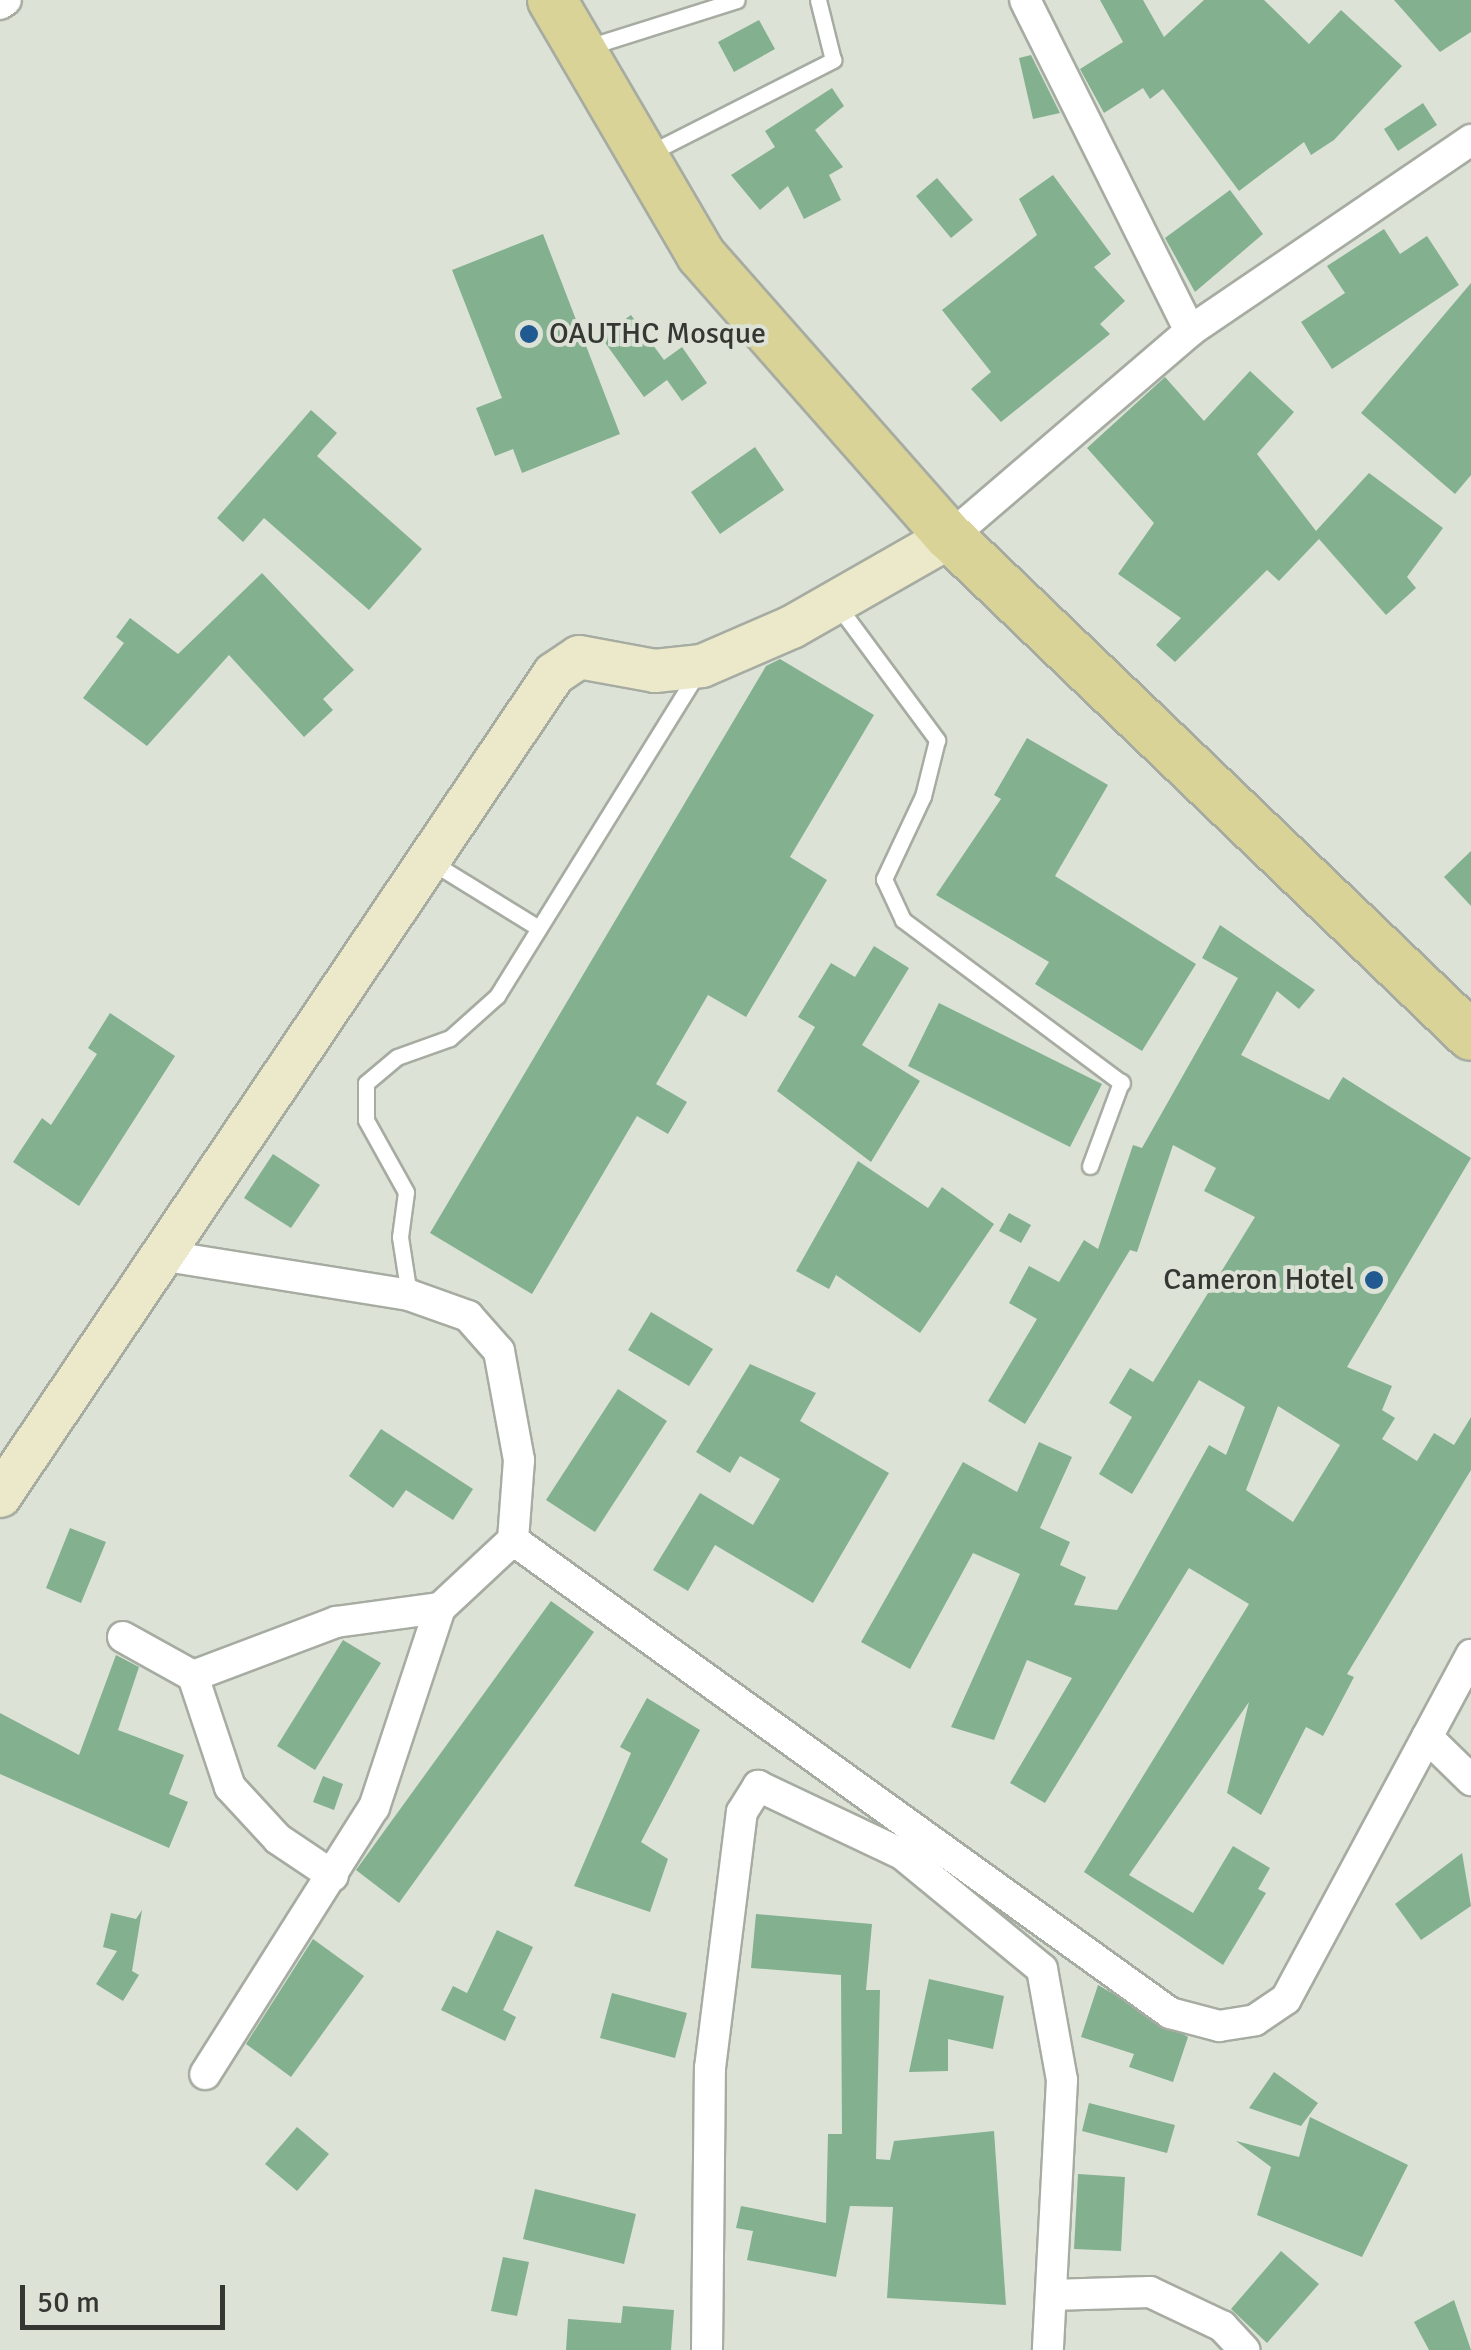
<!DOCTYPE html>
<html>
<head>
<meta charset="utf-8">
<style>
  body { margin:0 }
  #map { position:relative; width:1471px; height:2350px; overflow:hidden; background:#dde2d7; font-family:Signika,sans-serif }
  div>[style] { position:absolute }
  [style*='--x'] { left:calc(var(--x)*1px); top:calc(var(--y)*1px); width:calc(var(--w)*1px); rotate:calc(var(--a)*1deg) }
  .building>* { inset:0; background:#83b08f }
  .roads { filter:drop-shadow(2px 0 #a6aca1) drop-shadow(-2px 0 #a6aca1) drop-shadow(0 2px #a6aca1) drop-shadow(0 -2px #a6aca1) }
  .lane>* { height:15px; margin:-7.5px; padding:0 7.5px; transform-origin:7.5px; border-radius:7.5px; background:#fff }
  .street>* { height:30px; margin:-15px; padding:0 15px; transform-origin:15px; border-radius:15px; background:#fff }
  .secondary>* { height:42px; margin:-21px; padding:0 21px; transform-origin:21px; border-radius:21px; background:#ece9cb }
  .primary>* { height:48px; margin:-24px; padding:0 24px; transform-origin:24px; border-radius:24px; background:#dad397 }
  .dots>* { width:28px; height:28px; translate:-50% -50%; box-sizing:border-box; border:5px solid #dde2d7; border-radius:50% }
  span { translate:-50% -50%; white-space:nowrap; text-align:center; line-height:1.15; -webkit-text-stroke:8px #dde2d7; paint-order:stroke }
  .poi-label { font-size:30px; color:#353733 }
  .left { translate:0 -50%; text-align:left }
  .right { translate:-100% -50%; text-align:right }
  .scale { position:absolute; left:20px; top:2285px; width:205px; height:45px; box-sizing:border-box; border:5px solid #353733; border-top:0; padding-left:12px; font-size:30px; line-height:35px; white-space:nowrap; color:#353733; -webkit-text-stroke:8px #dde2d7; paint-order:stroke }
</style>
</head>
<body>
<div id="map">
  <div class="building">
    <div style="clip-path:polygon(1100px 0,1143px 0,1164px 37px,1204px 0,1264px 0,1309px 44px,1341px 10px,1402px 66px,1334px 140px,1311px 155px,1304px 142px,1239px 191px,1163px 89px,1150px 99px,1143px 88px,1104px 113px,1080px 69px,1123px 42px)"></div>
    <div style="clip-path:polygon(1394px 0,1471px 0,1471px 32px,1440px 52px)"></div>
    <div style="clip-path:polygon(759px 20px,775px 49px,734px 72px,718px 42px)"></div>
    <div style="clip-path:polygon(1031px 55px,1060px 113px,1033px 119px,1019px 58px)"></div>
    <div style="clip-path:polygon(832px 88px,844px 106px,815px 130px,843px 167px,829px 175px,841px 200px,804px 219px,788px 186px,760px 210px,731px 175px,775px 147px,765px 131px)"></div>
    <div style="clip-path:polygon(1423px 103px,1437px 125px,1398px 151px,1384px 129px)"></div>
    <div style="clip-path:polygon(1053px 175px,1111px 254px,1094px 267px,1125px 301px,1100px 324px,1110px 334px,1001px 422px,971px 389px,991px 372px,942px 310px,1037px 235px,1019px 199px)"></div>
    <div style="clip-path:polygon(937px 178px,973px 220px,951px 238px,916px 196px)"></div>
    <div style="clip-path:polygon(1230px 190px,1263px 234px,1195px 292px,1165px 238px)"></div>
    <div style="clip-path:polygon(1384px 229px,1400px 254px,1427px 236px,1459px 285px,1332px 369px,1301px 322px,1345px 293px,1327px 266px)"></div>
    <div style="clip-path:polygon(543px 234px,620px 434px,522px 473px,513px 449px,495px 456px,476px 408px,502px 398px,452px 270px)"></div>
    <div style="clip-path:polygon(1471px 283px,1471px 475px,1455px 494px,1361px 413px)"></div>
    <div style="clip-path:polygon(631px 315px,664px 360px,682px 347px,707px 383px,682px 401px,667px 380px,644px 397px,601px 337px)"></div>
    <div style="clip-path:polygon(1250px 371px,1294px 412px,1257px 454px,1316px 531px,1369px 473px,1443px 528px,1407px 577px,1416px 588px,1386px 615px,1319px 539px,1279px 581px,1267px 570px,1175px 662px,1156px 645px,1181px 618px,1118px 574px,1154px 523px,1087px 448px,1165px 377px,1204px 421px)"></div>
    <div style="clip-path:polygon(311px 410px,337px 433px,317px 456px,422px 549px,369px 610px,264px 518px,243px 542px,217px 518px)"></div>
    <div style="clip-path:polygon(755px 447px,784px 490px,720px 534px,691px 492px)"></div>
    <div style="clip-path:polygon(262px 573px,354px 670px,323px 699px,333px 710px,304px 737px,229px 655px,147px 746px,83px 698px,124px 643px,116px 637px,130px 618px,178px 654px)"></div>
    <div style="clip-path:polygon(780px 659px,874px 715px,790px 857px,827px 880px,746px 1017px,708px 995px,656px 1084px,687px 1102px,668px 1134px,637px 1116px,532px 1294px,430px 1233px,766px 666px)"></div>
    <div style="clip-path:polygon(1027px 738px,1108px 785px,1055px 876px,1196px 964px,1142px 1051px,1035px 984px,1049px 962px,936px 895px,1001px 799px,994px 795px)"></div>
    <div style="clip-path:polygon(1471px 851px,1471px 906px,1444px 877px)"></div>
    <div style="clip-path:polygon(evenodd,1220px 925px,1315px 990px,1299px 1009px,1277px 991px,1241px 1055px,1329px 1100px,1343px 1077px,1471px 1158px,1347px 1367px,1392px 1386px,1382px 1410px,1395px 1418px,1382px 1439px,1417px 1461px,1434px 1433px,1454px 1445px,1471px 1417px,1471px 1470px,1347px 1674px,1354px 1677px,1323px 1736px,1306px 1727px,1261px 1815px,1227px 1793px,1249px 1702px,1129px 1875px,1193px 1913px,1233px 1846px,1270px 1868px,1258px 1889px,1266px 1893px,1223px 1965px,1084px 1872px,1249px 1604px,1189px 1568px,1045px 1803px,1010px 1783px,1072px 1678px,1027px 1660px,994px 1740px,951px 1727px,1020px 1574px,973px 1553px,910px 1669px,861px 1642px,963px 1462px,1017px 1492px,1039px 1442px,1072px 1457px,1040px 1528px,1070px 1542px,1060px 1565px,1086px 1577px,1074px 1605px,1117px 1610px,1209px 1445px,1226px 1455px,1245px 1407px,1199px 1380px,1132px 1494px,1099px 1474px,1132px 1417px,1109px 1403px,1130px 1368px,1153px 1382px,1255px 1217px,1204px 1191px,1216px 1168px,1173px 1145px,1137px 1252px,1130px 1250px,1025px 1424px,988px 1401px,1037px 1319px,1009px 1303px,1029px 1266px,1059px 1282px,1084px 1240px,1098px 1249px,1133px 1145px,1142px 1148px,1238px 978px,1202px 958px,1220px 925px,1278px 1406px,1340px 1445px,1293px 1522px,1246px 1490px,1278px 1406px)"></div>
    <div style="clip-path:polygon(874px 946px,909px 968px,862px 1045px,920px 1081px,871px 1162px,777px 1091px,815px 1027px,798px 1017px,831px 963px,855px 977px)"></div>
    <div style="clip-path:polygon(939px 1003px,1102px 1084px,1070px 1147px,908px 1066px)"></div>
    <div style="clip-path:polygon(110px 1013px,175px 1056px,79px 1206px,13px 1162px,42px 1118px,51px 1125px,97px 1054px,88px 1048px)"></div>
    <div style="clip-path:polygon(273px 1154px,320px 1185px,291px 1228px,244px 1198px)"></div>
    <div style="clip-path:polygon(858px 1161px,928px 1208px,942px 1187px,994px 1224px,920px 1333px,836px 1275px,829px 1289px,796px 1271px)"></div>
    <div style="clip-path:polygon(1009px 1213px,1031px 1225px,1021px 1243px,999px 1231px)"></div>
    <div style="clip-path:polygon(651px 1312px,713px 1349px,689px 1386px,628px 1350px)"></div>
    <div style="clip-path:polygon(750px 1364px,816px 1393px,800px 1421px,889px 1473px,813px 1603px,715px 1545px,688px 1591px,653px 1570px,700px 1493px,753px 1525px,780px 1479px,740px 1456px,730px 1473px,696px 1452px)"></div>
    <div style="clip-path:polygon(618px 1389px,667px 1421px,595px 1532px,546px 1500px)"></div>
    <div style="clip-path:polygon(381px 1429px,473px 1489px,453px 1520px,406px 1490px,393px 1508px,349px 1476px)"></div>
    <div style="clip-path:polygon(70px 1528px,106px 1542px,81px 1603px,46px 1588px)"></div>
    <div style="clip-path:polygon(551px 1601px,594px 1632px,399px 1903px,356px 1870px)"></div>
    <div style="clip-path:polygon(343px 1640px,381px 1663px,315px 1770px,277px 1746px)"></div>
    <div style="clip-path:polygon(116px 1655px,139px 1667px,118px 1730px,184px 1755px,169px 1794px,188px 1802px,169px 1848px,0 1774px,0 1713px,79px 1755px)"></div>
    <div style="clip-path:polygon(647px 1698px,700px 1730px,641px 1842px,668px 1859px,650px 1912px,574px 1886px,631px 1753px,620px 1747px)"></div>
    <div style="clip-path:polygon(323px 1776px,343px 1784px,334px 1810px,313px 1802px)"></div>
    <div style="clip-path:polygon(1462px 1853px,1471px 1906px,1421px 1940px,1395px 1904px)"></div>
    <div style="clip-path:polygon(142px 1910px,132px 1971px,139px 1975px,123px 2001px,96px 1984px,117px 1951px,103px 1947px,111px 1913px,136px 1919px)"></div>
    <div style="clip-path:polygon(756px 1914px,872px 1924px,866px 1990px,880px 1990px,876px 2159px,890px 2160px,894px 2141px,994px 2131px,1006px 2305px,887px 2298px,893px 2207px,850px 2206px,836px 2277px,747px 2260px,753px 2231px,736px 2228px,741px 2206px,826px 2223px,828px 2134px,842px 2134px,841px 1975px,751px 1968px)"></div>
    <div style="clip-path:polygon(497px 1930px,533px 1947px,503px 2010px,516px 2017px,505px 2041px,441px 2010px,453px 1986px,467px 1993px)"></div>
    <div style="clip-path:polygon(313px 1939px,364px 1976px,291px 2077px,246px 2044px)"></div>
    <div style="clip-path:polygon(929px 1979px,1004px 1996px,993px 2049px,948px 2039px,948px 2071px,909px 2072px)"></div>
    <div style="clip-path:polygon(1098px 1985px,1188px 2037px,1173px 2082px,1129px 2067px,1134px 2054px,1081px 2037px)"></div>
    <div style="clip-path:polygon(612px 1993px,687px 2013px,675px 2058px,600px 2038px)"></div>
    <div style="clip-path:polygon(1274px 2072px,1318px 2103px,1301px 2126px,1249px 2108px)"></div>
    <div style="clip-path:polygon(1089px 2103px,1175px 2125px,1167px 2153px,1082px 2131px)"></div>
    <div style="clip-path:polygon(1310px 2117px,1408px 2165px,1362px 2257px,1257px 2215px,1271px 2167px,1236px 2141px,1299px 2157px)"></div>
    <div style="clip-path:polygon(297px 2127px,329px 2154px,297px 2191px,265px 2164px)"></div>
    <div style="clip-path:polygon(1078px 2174px,1125px 2177px,1121px 2251px,1074px 2249px)"></div>
    <div style="clip-path:polygon(535px 2189px,636px 2214px,624px 2264px,523px 2239px)"></div>
    <div style="clip-path:polygon(1281px 2251px,1319px 2284px,1267px 2343px,1231px 2309px)"></div>
    <div style="clip-path:polygon(503px 2257px,529px 2262px,517px 2316px,491px 2311px)"></div>
    <div style="clip-path:polygon(1454px 2300px,1471px 2350px,1429px 2350px,1414px 2322px)"></div>
    <div style="clip-path:polygon(623px 2306px,674px 2310px,671px 2350px,566px 2350px,568px 2319px,621px 2323px)"></div>
  </div>
  <div class="roads">
    <div class="lane">
      <div style="--x:585;--y:48;--w:159;--a:-17.5"></div>
      <div style="--x:648;--y:154;--w:208;--a:-26.9"></div>
      <div style="--x:833;--y:60;--w:62;--a:-104"></div>
      <div style="--x:838;--y:606;--w:167;--a:53.5"></div>
      <div style="--x:937;--y:740;--w:58;--a:104"></div>
      <div style="--x:923;--y:796;--w:92;--a:115.2"></div>
      <div style="--x:884;--y:879;--w:45;--a:65.1"></div>
      <div style="--x:903;--y:920;--w:273;--a:36.7"></div>
      <div style="--x:430;--y:861;--w:126;--a:31.7"></div>
      <div style="--x:1090;--y:1166;--w:90;--a:-69.7"></div>
      <div style="--x:409;--y:1295;--w:59;--a:-98.8"></div>
      <div style="--x:400;--y:1237;--w:45;--a:-82.4"></div>
      <div style="--x:406;--y:1192;--w:82;--a:-119.1"></div>
      <div style="--x:366;--y:1120;--w:37;--a:-90"></div>
      <div style="--x:366;--y:1083;--w:40;--a:-40"></div>
      <div style="--x:397;--y:1057;--w:56;--a:-19.7"></div>
      <div style="--x:450;--y:1038;--w:63;--a:-41.8"></div>
      <div style="--x:497;--y:996;--w:379;--a:-58.2"></div>
    </div>
    <div class="street">
      <div style="--x:1025;--y:0;--w:370;--a:63.5"></div>
      <div style="--x:0;--y:4;--w:7;--a:-34"></div>
      <div style="--x:950;--y:537;--w:316;--a:-40.6"></div>
      <div style="--x:1190;--y:331;--w:340;--a:-34.2"></div>
      <div style="--x:166;--y:1256;--w:246;--a:9.1"></div>
      <div style="--x:409;--y:1295;--w:63;--a:19.6"></div>
      <div style="--x:468;--y:1316;--w:47;--a:48.5"></div>
      <div style="--x:499;--y:1351;--w:111;--a:79.6"></div>
      <div style="--x:519;--y:1460;--w:80;--a:94.3"></div>
      <div style="--x:513;--y:1540;--w:100;--a:137"></div>
      <div style="--x:440;--y:1608;--w:210;--a:108.3"></div>
      <div style="--x:374;--y:1807;--w:316;--a:122.3"></div>
      <div style="--x:513;--y:1540;--w:810;--a:35.75"></div>
      <div style="--x:1170;--y:2013;--w:51;--a:14.9"></div>
      <div style="--x:1219;--y:2026;--w:36;--a:-9"></div>
      <div style="--x:1255;--y:2020;--w:37;--a:-34"></div>
      <div style="--x:1286;--y:1999;--w:391;--a:-61.7"></div>
      <div style="--x:123;--y:1637;--w:80;--a:29.1"></div>
      <div style="--x:193;--y:1676;--w:117;--a:71.6"></div>
      <div style="--x:230;--y:1787;--w:71;--a:47.3"></div>
      <div style="--x:278;--y:1839;--w:66;--a:33.9"></div>
      <div style="--x:193;--y:1676;--w:153;--a:-20.7"></div>
      <div style="--x:336;--y:1622;--w:105;--a:-7.7"></div>
      <div style="--x:1427;--y:1737;--w:62;--a:44.3"></div>
      <div style="--x:1051;--y:2295;--w:99;--a:-1.7"></div>
      <div style="--x:1150;--y:2292;--w:80;--a:25.3"></div>
      <div style="--x:1222;--y:2326;--w:33;--a:47"></div>
      <div style="--x:707;--y:2350;--w:282;--a:-89.4"></div>
      <div style="--x:710;--y:2068;--w:258;--a:-82.9"></div>
      <div style="--x:742;--y:1812;--w:31;--a:-58"></div>
      <div style="--x:758;--y:1786;--w:159;--a:25.3"></div>
      <div style="--x:902;--y:1854;--w:181;--a:39.4"></div>
      <div style="--x:1042;--y:1969;--w:113;--a:79.8"></div>
      <div style="--x:1062;--y:2080;--w:270;--a:93"></div>
    </div>
    <div class="secondary">
      <div style="--x:0;--y:1496;--w:991;--a:-56.02"></div>
      <div style="--x:554;--y:674;--w:30;--a:-34"></div>
      <div style="--x:579;--y:657;--w:77;--a:10.4"></div>
      <div style="--x:655;--y:671;--w:47;--a:-6.1"></div>
      <div style="--x:702;--y:666;--w:98;--a:-23.4"></div>
      <div style="--x:792;--y:627;--w:182;--a:-29.7"></div>
    </div>
    <div class="primary">
      <div style="--x:552;--y:0;--w:295;--a:59.7"></div>
      <div style="--x:701;--y:255;--w:376;--a:48.6"></div>
      <div style="--x:950;--y:537;--w:721;--a:43.76"></div>
    </div>
  </div>
  <div class="dots">
    <div style="left:529px;top:334px;background:#215a91"></div>
    <div style="left:1374px;top:1280px;background:#215a91"></div>
  </div>
  <div class="poi-label">
    <span class="left" style="left:549px;top:334px">OAUTHC Mosque</span>
    <span class="right" style="left:1354px;top:1280px">Cameron Hotel</span>
  </div>
  <div class="scale">50 m</div>
</div>
</body>
</html>
